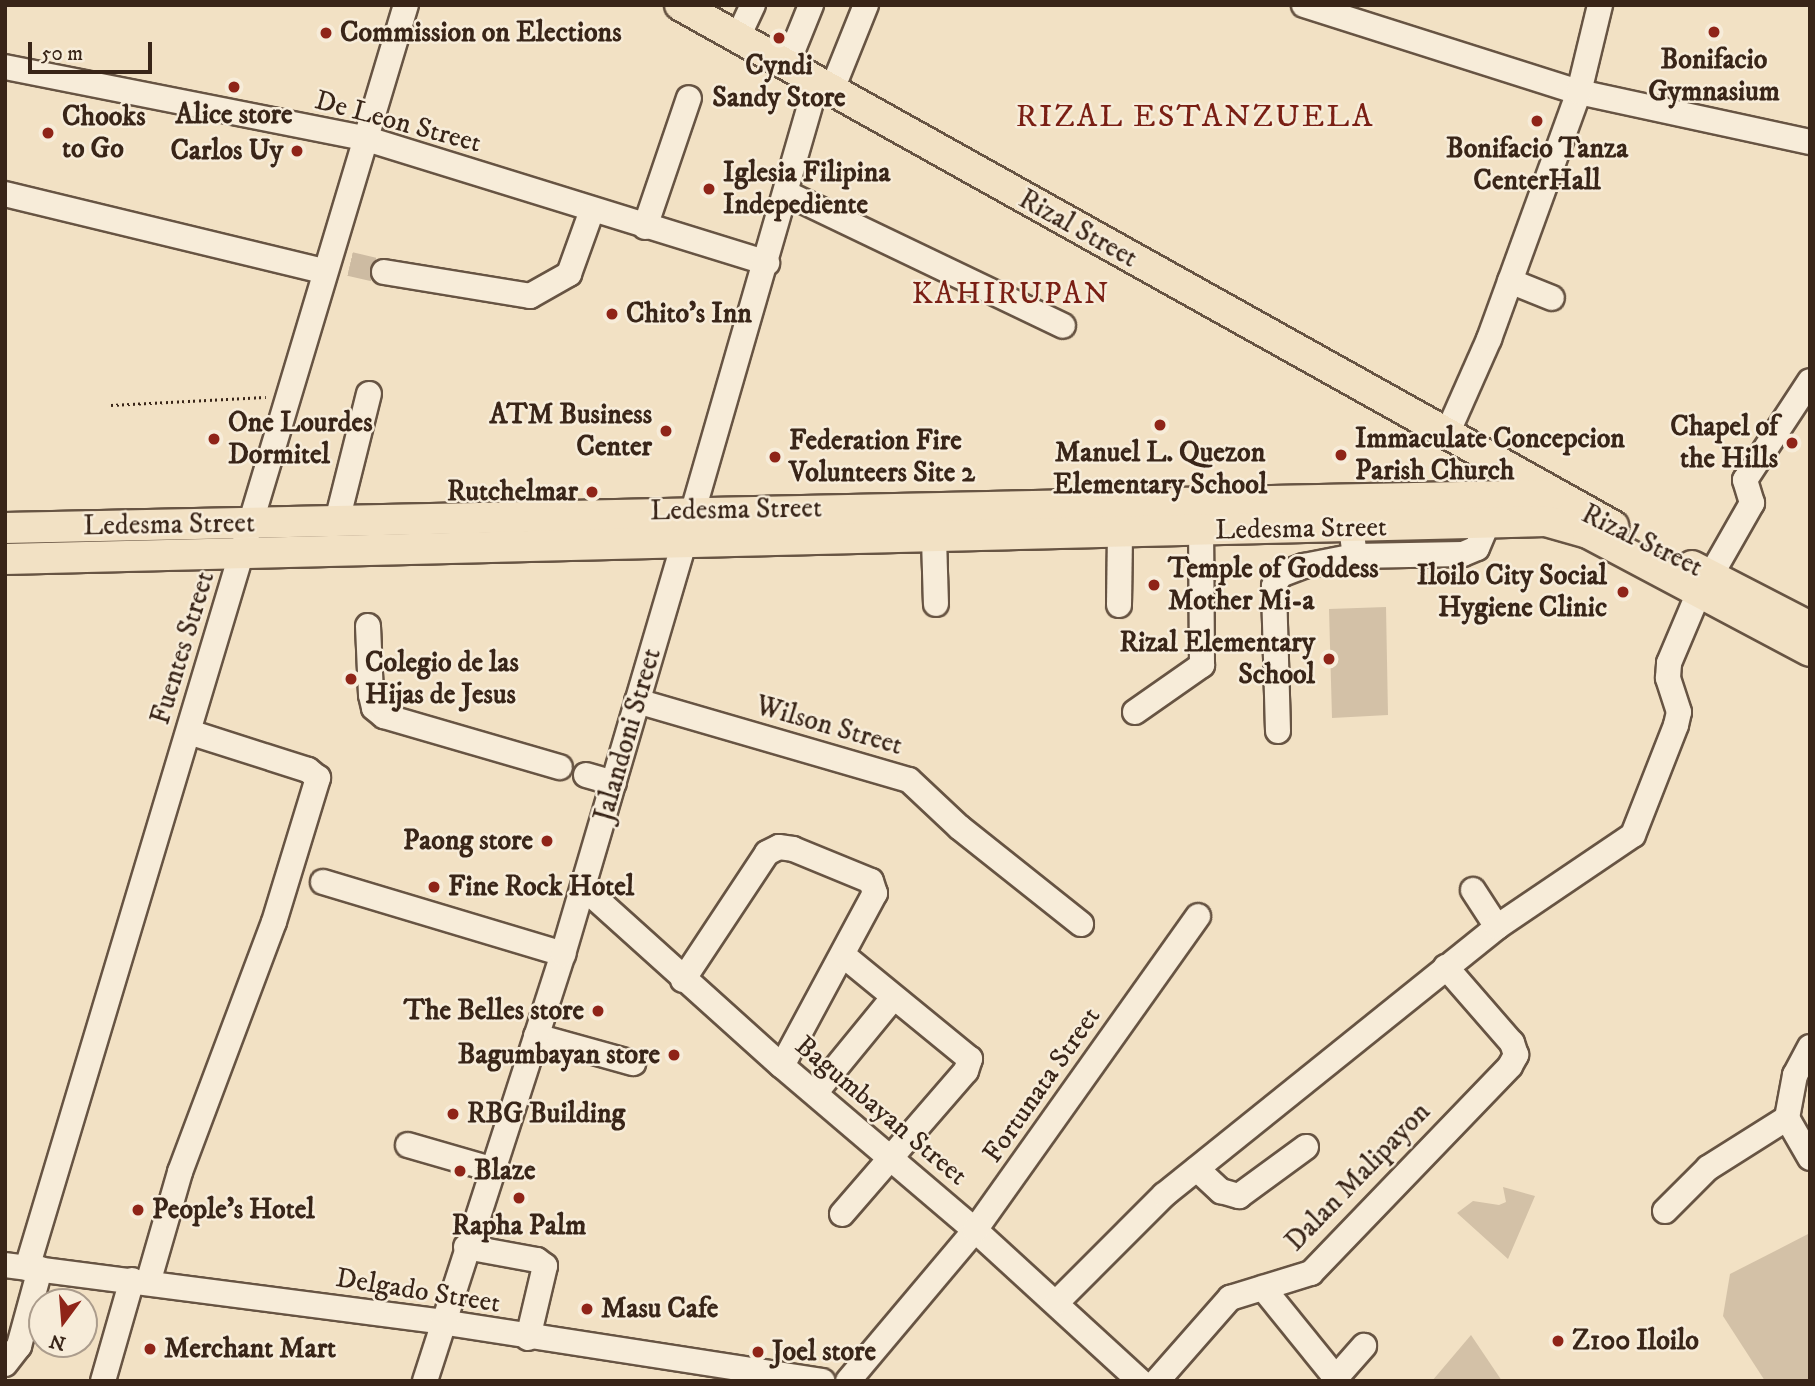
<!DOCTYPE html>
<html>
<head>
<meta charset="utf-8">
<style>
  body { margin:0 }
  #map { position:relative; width:1815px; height:1386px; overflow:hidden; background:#f2e1c4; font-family:"IM FELL DW Pica",serif }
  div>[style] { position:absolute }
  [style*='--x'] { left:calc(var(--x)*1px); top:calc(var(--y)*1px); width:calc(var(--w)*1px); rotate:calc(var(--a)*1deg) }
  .green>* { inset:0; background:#d3c1a7 }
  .minor-tunnel>* { height:24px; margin-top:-12px; transform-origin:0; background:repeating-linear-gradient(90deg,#cdbba2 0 24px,transparent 0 36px) }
  .path>* { height:2.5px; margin-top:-1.25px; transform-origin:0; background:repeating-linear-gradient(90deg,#392518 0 2px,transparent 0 5.5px) }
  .roads { filter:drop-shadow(2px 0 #675443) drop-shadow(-2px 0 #675443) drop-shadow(0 2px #675443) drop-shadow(0 -2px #675443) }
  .minor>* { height:24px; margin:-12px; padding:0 12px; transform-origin:12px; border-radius:12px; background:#f7ecd9 }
  .major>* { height:30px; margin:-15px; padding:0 15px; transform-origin:15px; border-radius:15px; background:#f2e1c4 }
  .dots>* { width:19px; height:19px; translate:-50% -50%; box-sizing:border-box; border:4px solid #f7ecd9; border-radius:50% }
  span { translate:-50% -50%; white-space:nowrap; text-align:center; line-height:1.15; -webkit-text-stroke:5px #f7ecd9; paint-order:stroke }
  .poi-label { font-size:28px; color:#392518; font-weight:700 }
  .left { translate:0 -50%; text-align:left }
  .right { translate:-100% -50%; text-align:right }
  .street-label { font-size:28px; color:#392518 }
  .neighbourhood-label { font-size:30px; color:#7a1f14; letter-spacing:2px }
  .quarter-label { font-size:32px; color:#7a1f14; letter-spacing:2px }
  .frame { position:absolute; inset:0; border:7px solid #392518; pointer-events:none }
  .north { position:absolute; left:28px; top:1288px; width:70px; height:70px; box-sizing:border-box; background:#f7ecd9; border:2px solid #ab9c8c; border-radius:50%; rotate:196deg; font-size:19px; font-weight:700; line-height:28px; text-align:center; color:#392518 }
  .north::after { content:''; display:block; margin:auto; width:24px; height:32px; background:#8f2418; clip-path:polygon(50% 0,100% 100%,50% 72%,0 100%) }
  .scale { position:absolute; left:28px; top:42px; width:124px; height:32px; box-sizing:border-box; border:4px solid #392518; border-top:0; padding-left:9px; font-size:21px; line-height:24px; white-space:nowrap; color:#392518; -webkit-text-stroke:5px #f7ecd9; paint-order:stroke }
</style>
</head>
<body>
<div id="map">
  <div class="green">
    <div style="clip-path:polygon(1386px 607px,1388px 715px,1332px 718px,1329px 609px)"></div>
    <div style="clip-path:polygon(1503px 1187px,1535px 1196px,1508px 1259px,1457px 1213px,1473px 1201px,1499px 1205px,1506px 1202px)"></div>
    <div style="clip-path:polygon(1810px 1233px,1810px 1381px,1765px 1381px,1723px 1316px,1730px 1274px)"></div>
    <div style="clip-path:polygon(1471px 1335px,1502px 1381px,1432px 1381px)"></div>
  </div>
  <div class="minor-tunnel">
    <div style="--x:350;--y:264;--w:35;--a:13"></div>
  </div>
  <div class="path">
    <div style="--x:111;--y:405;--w:155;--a:-3"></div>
  </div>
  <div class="roads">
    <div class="minor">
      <div style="--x:1304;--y:5;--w:288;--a:17.6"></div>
      <div style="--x:1579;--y:92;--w:236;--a:12.2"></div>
      <div style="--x:737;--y:39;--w:38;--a:-65"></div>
      <div style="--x:5;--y:67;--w:369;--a:11.2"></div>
      <div style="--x:367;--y:139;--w:419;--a:17.2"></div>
      <div style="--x:786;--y:67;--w:67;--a:-68"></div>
      <div style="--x:831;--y:92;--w:94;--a:-68.1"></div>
      <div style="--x:786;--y:193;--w:307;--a:25.6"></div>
      <div style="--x:5;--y:194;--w:327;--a:13.6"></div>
      <div style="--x:645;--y:227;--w:136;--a:-71.2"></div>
      <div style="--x:384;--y:272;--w:148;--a:9.3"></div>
      <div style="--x:530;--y:296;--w:45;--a:-29.4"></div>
      <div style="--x:569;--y:274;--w:68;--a:-70.2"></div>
      <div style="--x:1510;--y:281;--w:45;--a:22"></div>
      <div style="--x:1447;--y:434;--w:104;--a:-66.1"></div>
      <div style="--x:1489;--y:339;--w:263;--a:-70"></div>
      <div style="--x:1579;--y:92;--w:89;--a:-76.4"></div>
      <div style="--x:693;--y:511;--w:444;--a:-73.9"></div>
      <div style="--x:337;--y:521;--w:131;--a:-75.9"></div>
      <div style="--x:934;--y:538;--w:66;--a:88.3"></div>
      <div style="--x:1355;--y:556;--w:108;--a:-1.1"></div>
      <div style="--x:1463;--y:554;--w:15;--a:-23"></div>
      <div style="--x:1477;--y:548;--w:26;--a:-67"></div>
      <div style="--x:1711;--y:575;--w:83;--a:-60.3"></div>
      <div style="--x:1752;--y:503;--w:24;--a:-107"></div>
      <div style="--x:1745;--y:480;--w:118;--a:-56.7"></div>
      <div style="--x:1119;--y:605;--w:71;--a:-89.2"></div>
      <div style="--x:368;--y:626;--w:69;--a:87.5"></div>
      <div style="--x:371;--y:695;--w:13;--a:77"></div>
      <div style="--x:374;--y:708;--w:13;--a:39"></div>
      <div style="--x:384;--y:716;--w:183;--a:16.2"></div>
      <div style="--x:637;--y:701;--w:283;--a:16.2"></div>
      <div style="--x:909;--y:780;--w:69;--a:43.2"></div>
      <div style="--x:959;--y:827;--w:156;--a:38.5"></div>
      <div style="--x:1135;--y:712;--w:82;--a:-35"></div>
      <div style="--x:1202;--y:665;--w:133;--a:-90.4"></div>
      <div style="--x:1278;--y:731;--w:145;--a:-91.6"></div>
      <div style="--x:1274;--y:586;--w:13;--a:-61"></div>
      <div style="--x:1280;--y:575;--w:26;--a:-21"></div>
      <div style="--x:1304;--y:566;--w:52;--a:-11.1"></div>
      <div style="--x:1355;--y:556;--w:27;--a:-98"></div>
      <div style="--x:586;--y:775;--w:29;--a:16"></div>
      <div style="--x:323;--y:882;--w:251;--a:16.7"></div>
      <div style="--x:583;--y:887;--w:268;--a:42"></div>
      <div style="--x:782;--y:1066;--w:253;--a:40.4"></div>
      <div style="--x:975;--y:1230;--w:224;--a:42.5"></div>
      <div style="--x:1473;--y:890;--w:44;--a:57"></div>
      <div style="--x:683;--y:980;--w:152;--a:-56.5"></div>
      <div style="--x:767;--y:853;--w:13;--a:-27"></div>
      <div style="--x:779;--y:847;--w:14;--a:8"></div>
      <div style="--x:793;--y:849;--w:84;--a:22.3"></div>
      <div style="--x:871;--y:881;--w:13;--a:72"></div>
      <div style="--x:875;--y:893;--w:196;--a:118.3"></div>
      <div style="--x:536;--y:1036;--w:101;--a:15.6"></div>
      <div style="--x:1810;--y:1047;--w:32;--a:118"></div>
      <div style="--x:1795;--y:1075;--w:44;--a:100.5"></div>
      <div style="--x:1787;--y:1118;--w:46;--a:60.1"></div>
      <div style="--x:816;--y:1092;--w:122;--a:-50.7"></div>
      <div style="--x:408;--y:1145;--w:86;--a:16.1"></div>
      <div style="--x:1197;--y:1169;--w:33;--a:43"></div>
      <div style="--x:1221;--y:1191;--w:19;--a:16"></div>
      <div style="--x:1239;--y:1196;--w:83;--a:-36.2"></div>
      <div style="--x:1665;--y:1211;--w:61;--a:-45"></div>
      <div style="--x:1708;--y:1168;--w:93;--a:-32.3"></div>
      <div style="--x:842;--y:1214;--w:189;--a:-49.1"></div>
      <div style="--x:966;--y:1071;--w:13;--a:-72"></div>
      <div style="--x:970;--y:1059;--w:163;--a:-140.7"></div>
      <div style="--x:466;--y:1247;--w:72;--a:10.4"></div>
      <div style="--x:537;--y:1260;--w:10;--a:37"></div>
      <div style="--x:545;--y:1266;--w:74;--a:103.3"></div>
      <div style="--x:5;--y:1265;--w:440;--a:7.4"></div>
      <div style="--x:441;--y:1322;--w:386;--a:8.8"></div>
      <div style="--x:27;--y:1268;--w:1319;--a:-73.3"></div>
      <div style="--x:148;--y:1283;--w:116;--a:-73.9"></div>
      <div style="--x:180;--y:1172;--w:267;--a:-69.4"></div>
      <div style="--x:274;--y:922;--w:151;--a:-73"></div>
      <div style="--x:318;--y:778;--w:13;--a:-141"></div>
      <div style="--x:308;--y:770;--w:125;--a:-162.3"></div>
      <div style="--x:1263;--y:1288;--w:114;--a:51"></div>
      <div style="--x:1056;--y:1303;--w:153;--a:-45"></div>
      <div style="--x:1164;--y:1195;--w:427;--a:-38.8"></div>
      <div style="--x:1497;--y:927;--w:164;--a:-34.1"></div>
      <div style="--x:1633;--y:835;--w:118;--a:-68.6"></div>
      <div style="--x:1676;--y:725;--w:13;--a:-77"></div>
      <div style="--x:1679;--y:712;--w:36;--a:-108"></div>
      <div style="--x:1668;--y:678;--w:15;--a:-86"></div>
      <div style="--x:1669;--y:663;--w:77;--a:-67.1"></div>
      <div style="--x:5;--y:1364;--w:23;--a:-52"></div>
      <div style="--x:19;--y:1346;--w:80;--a:-74.7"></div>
      <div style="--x:103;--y:1381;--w:105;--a:-74"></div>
      <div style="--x:425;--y:1381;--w:449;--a:-72.1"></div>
      <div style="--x:563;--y:954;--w:443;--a:-73.6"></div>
      <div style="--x:848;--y:1381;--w:197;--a:-49.9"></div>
      <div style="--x:975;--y:1230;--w:385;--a:-54.6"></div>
      <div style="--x:1157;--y:1381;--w:111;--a:-48.7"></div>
      <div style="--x:1230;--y:1298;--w:85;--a:-17.2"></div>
      <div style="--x:1311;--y:1273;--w:287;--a:-46.1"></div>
      <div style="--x:1510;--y:1066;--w:13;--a:-61"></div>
      <div style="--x:1516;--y:1055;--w:13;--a:-108"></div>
      <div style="--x:1512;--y:1043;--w:101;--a:-131"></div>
      <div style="--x:1333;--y:1381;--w:47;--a:-48.5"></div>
    </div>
    <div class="major">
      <div style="--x:680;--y:5;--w:1069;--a:29.18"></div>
      <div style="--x:5;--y:528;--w:1546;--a:-1.22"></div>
      <div style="--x:5;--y:559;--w:1541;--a:-1.41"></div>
      <div style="--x:1546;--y:521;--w:44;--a:15.9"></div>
      <div style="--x:1588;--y:533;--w:251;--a:28"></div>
      <div style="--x:1692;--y:566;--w:133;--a:27.3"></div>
    </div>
  </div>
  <div class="dots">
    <div style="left:1714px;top:32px;background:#8f2418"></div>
    <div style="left:326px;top:33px;background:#8f2418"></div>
    <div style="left:779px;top:38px;background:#8f2418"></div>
    <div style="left:234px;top:87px;background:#8f2418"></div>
    <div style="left:1537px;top:121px;background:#8f2418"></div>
    <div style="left:48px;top:133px;background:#8f2418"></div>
    <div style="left:297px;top:151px;background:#8f2418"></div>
    <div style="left:709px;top:189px;background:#8f2418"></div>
    <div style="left:612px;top:314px;background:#8f2418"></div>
    <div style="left:1160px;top:425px;background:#8f2418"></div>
    <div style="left:666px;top:431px;background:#8f2418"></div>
    <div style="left:214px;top:439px;background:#8f2418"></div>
    <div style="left:1792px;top:443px;background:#8f2418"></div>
    <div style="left:1341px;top:455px;background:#8f2418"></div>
    <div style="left:775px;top:457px;background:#8f2418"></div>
    <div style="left:592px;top:492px;background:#8f2418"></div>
    <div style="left:1154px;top:585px;background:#8f2418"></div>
    <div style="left:1623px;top:592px;background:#8f2418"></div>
    <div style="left:1329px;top:659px;background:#8f2418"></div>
    <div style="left:351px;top:679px;background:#8f2418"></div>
    <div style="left:547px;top:841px;background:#8f2418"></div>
    <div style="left:434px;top:887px;background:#8f2418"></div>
    <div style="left:598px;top:1011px;background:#8f2418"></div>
    <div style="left:674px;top:1055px;background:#8f2418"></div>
    <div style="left:453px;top:1114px;background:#8f2418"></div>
    <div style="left:460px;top:1171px;background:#8f2418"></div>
    <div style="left:519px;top:1198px;background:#8f2418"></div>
    <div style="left:138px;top:1210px;background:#8f2418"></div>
    <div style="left:587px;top:1309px;background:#8f2418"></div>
    <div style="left:1558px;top:1341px;background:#8f2418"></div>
    <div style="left:150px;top:1349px;background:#8f2418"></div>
    <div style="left:758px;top:1352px;background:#8f2418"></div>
  </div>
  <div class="poi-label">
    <span class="left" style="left:340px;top:33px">Commission on Elections</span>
    <span style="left:1714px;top:76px">Bonifacio<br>Gymnasium</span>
    <span style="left:779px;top:82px">Cyndi<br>Sandy Store</span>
    <span style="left:234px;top:115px">Alice store</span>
    <span class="left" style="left:62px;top:133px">Chooks<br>to Go</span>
    <span style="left:1537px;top:165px">Bonifacio Tanza<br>CenterHall</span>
    <span class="right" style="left:283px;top:151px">Carlos Uy</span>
    <span class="left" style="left:723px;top:189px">Iglesia Filipina<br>Indepediente</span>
    <span class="left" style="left:626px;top:314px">Chito's Inn</span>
    <span class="right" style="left:652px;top:431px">ATM Business<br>Center</span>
    <span class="left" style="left:228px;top:439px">One Lourdes<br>Dormitel</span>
    <span class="right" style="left:1778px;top:443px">Chapel of<br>the Hills</span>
    <span class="left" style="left:1355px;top:455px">Immaculate Concepcion<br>Parish Church</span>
    <span class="left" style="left:789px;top:457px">Federation Fire<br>Volunteers Site 2</span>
    <span style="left:1160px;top:469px">Manuel L. Quezon<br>Elementary School</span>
    <span class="right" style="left:578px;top:492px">Rutchelmar</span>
    <span class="left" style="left:1168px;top:585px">Temple of Goddess<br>Mother Mi-a</span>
    <span class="right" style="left:1607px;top:592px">Iloilo City Social<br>Hygiene Clinic</span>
    <span class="right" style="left:1315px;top:659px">Rizal Elementary<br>School</span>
    <span class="left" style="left:365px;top:679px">Colegio de las<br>Hijas de Jesus</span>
    <span class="right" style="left:533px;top:841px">Paong store</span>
    <span class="left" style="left:448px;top:887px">Fine Rock Hotel</span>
    <span class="right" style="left:584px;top:1011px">The Belles store</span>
    <span class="right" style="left:660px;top:1055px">Bagumbayan store</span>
    <span class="left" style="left:467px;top:1114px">RBG Building</span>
    <span class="left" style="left:474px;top:1171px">Blaze</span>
    <span class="left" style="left:152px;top:1210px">People's Hotel</span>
    <span style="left:519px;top:1226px">Rapha Palm</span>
    <span class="left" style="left:601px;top:1309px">Masu Cafe</span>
    <span class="left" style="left:1572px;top:1341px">Z100 Iloilo</span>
    <span class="left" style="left:164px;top:1349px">Merchant Mart</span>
    <span class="left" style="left:772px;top:1352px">Joel store</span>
  </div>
  <div class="street-label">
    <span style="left:398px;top:122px;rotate:15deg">De Leon Street</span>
    <span style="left:1078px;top:229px;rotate:29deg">Rizal Street</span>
    <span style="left:736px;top:510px;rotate:-1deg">Ledesma Street</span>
    <span style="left:169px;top:525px;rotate:-1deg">Ledesma Street</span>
    <span style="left:1301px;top:529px;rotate:-1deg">Ledesma Street</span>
    <span style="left:1642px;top:541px;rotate:26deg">Rizal Street</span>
    <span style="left:183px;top:648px;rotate:-73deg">Fuentes Street</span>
    <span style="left:829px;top:726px;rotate:16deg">Wilson Street</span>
    <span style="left:628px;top:735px;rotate:-74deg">Jalandoni Street</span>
    <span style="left:1042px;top:1085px;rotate:-55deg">Fortunata Street</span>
    <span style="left:881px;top:1111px;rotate:40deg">Bagumbayan Street</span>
    <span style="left:1358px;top:1177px;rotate:-46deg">Dalan Malipayon</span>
    <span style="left:418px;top:1291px;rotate:9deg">Delgado Street</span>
  </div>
  <div class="neighbourhood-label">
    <span style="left:1011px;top:295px">KAHIRUPAN</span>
  </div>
  <div class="quarter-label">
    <span style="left:1195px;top:117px">RIZAL ESTANZUELA</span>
  </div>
  <div class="frame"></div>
  <div class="north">N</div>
  <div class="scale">50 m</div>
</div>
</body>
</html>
